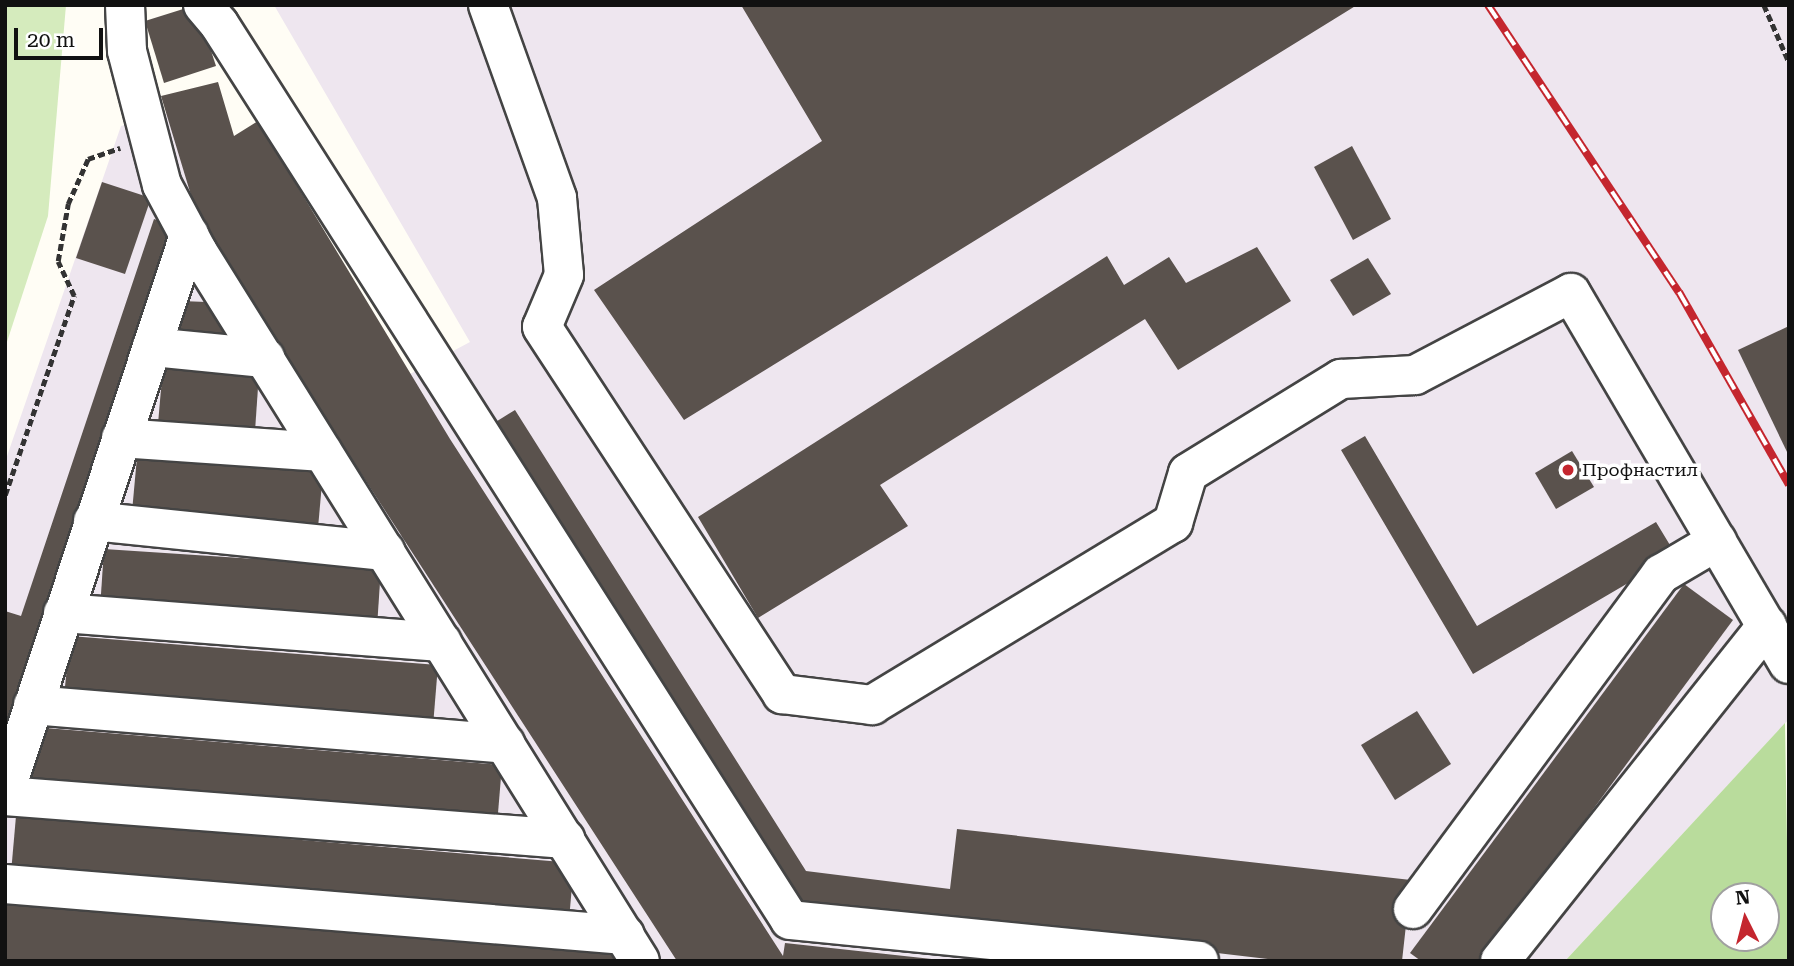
<!DOCTYPE html>
<html>
<head>
<meta charset="utf-8">
<style>
  body { margin:0 }
  #map { position:relative; width:1794px; height:966px; overflow:hidden; background:#fffdf5; font-family:"Roboto Serif",serif }
  div>[style] { position:absolute }
  [style*='--x'] { left:calc(var(--x)*1px); top:calc(var(--y)*1px); width:calc(var(--w)*1px); rotate:calc(var(--a)*1deg) }
  .industrial>* { inset:0; background:#eee6ef }
  .green>* { inset:0; background:#d5ebbd }
  .forest>* { inset:0; background:#b9dc9c }
  .building>* { inset:0; background:#5a524d }
  .path>* { height:4.5px; margin-top:-2.25px; transform-origin:0; background:repeating-linear-gradient(90deg,#333 0 7px,transparent 0 10.5px) }
  .roads { filter:drop-shadow(2px 0 #444) drop-shadow(-2px 0 #444) drop-shadow(0 2px #444) drop-shadow(0 -2px #444) }
  .minor>* { height:38px; margin:-19px; padding:0 19px; transform-origin:19px; border-radius:19px; background:#fff }
  .rail>* { height:8px; margin-top:-4px; transform-origin:0; background:repeating-linear-gradient(90deg,#fff 0 16px,#c4262e 0 32px); box-sizing:border-box; border-block:2px solid #c4262e }
  .dots>* { width:19px; height:19px; translate:-50% -50%; box-sizing:border-box; border:4px solid #fff; border-radius:50% }
  span { translate:-50% -50%; white-space:nowrap; text-align:center; line-height:1.15; -webkit-text-stroke:7px #fff; paint-order:stroke }
  .poi-label { font-size:18px; color:#111 }
  .left { translate:0 -50%; text-align:left }
  .frame { position:absolute; inset:0; border:7px solid #111; pointer-events:none }
  .north { position:absolute; left:1710px; top:882px; width:70px; height:70px; box-sizing:border-box; background:#fff; border:2px solid #a0a0a0; border-radius:50%; rotate:354deg; font-size:19px; font-weight:700; line-height:28px; text-align:center; color:#111 }
  .north::after { content:''; display:block; margin:auto; width:24px; height:32px; background:#c4262e; clip-path:polygon(50% 0,100% 100%,50% 72%,0 100%) }
  .scale { position:absolute; left:14px; top:28px; width:89px; height:32px; box-sizing:border-box; border:4px solid #111; border-top:0; padding-left:9px; font-size:21px; line-height:24px; white-space:nowrap; color:#111; -webkit-text-stroke:5px #fff; paint-order:stroke }
</style>
</head>
<body>
<div id="map">
  <div class="industrial">
    <div style="clip-path:polygon(274px 5px,1789px 5px,1789px 719px,1565px 961px,5px 961px,5px 462px,121px 126px,179px 110px,380px 390px,470px 342px)"></div>
  </div>
  <div class="green">
    <div style="clip-path:polygon(5px 5px,66px 5px,48px 216px,5px 348px)"></div>
  </div>
  <div class="forest">
    <div style="clip-path:polygon(evenodd,1785px 723px,1789px 961px,1565px 961px,1785px 723px,1725px 896px,1766px 896px,1766px 938px,1724px 938px,1725px 896px)"></div>
  </div>
  <div class="building">
    <div style="clip-path:polygon(196px 5px,216px 66px,164px 83px,145px 21px)"></div>
    <div style="clip-path:polygon(741px 5px,1357px 5px,684px 420px,594px 290px,822px 141px)"></div>
    <div style="clip-path:polygon(218px 82px,234px 136px,258px 121px,450px 439px,783px 956px,785px 943px,950px 961px,677px 961px,200px 225px,161px 96px)"></div>
    <div style="clip-path:polygon(1352px 146px,1391px 219px,1353px 240px,1314px 167px)"></div>
    <div style="clip-path:polygon(102px 182px,151px 198px,125px 274px,76px 258px)"></div>
    <div style="clip-path:polygon(154px 219px,181px 228px,5px 745px,5px 611px,21px 616px)"></div>
    <div style="clip-path:polygon(1257px 247px,1291px 301px,1178px 370px,1145px 319px,880px 485px,908px 526px,758px 618px,698px 517px,1107px 256px,1124px 285px,1169px 257px,1186px 283px)"></div>
    <div style="clip-path:polygon(1368px 258px,1391px 294px,1353px 316px,1330px 280px)"></div>
    <div style="clip-path:polygon(181px 301px,232px 303px,230px 342px,180px 340px)"></div>
    <div style="clip-path:polygon(1789px 326px,1789px 456px,1738px 350px)"></div>
    <div style="clip-path:polygon(163px 366px,259px 373px,255px 431px,158px 424px)"></div>
    <div style="clip-path:polygon(515px 410px,806px 871px,950px 889px,957px 829px,1411px 880px,1402px 961px,1285px 961px,784px 902px,486px 428px)"></div>
    <div style="clip-path:polygon(1365px 436px,1477px 626px,1656px 522px,1676px 555px,1473px 674px,1341px 450px)"></div>
    <div style="clip-path:polygon(1572px 451px,1594px 487px,1556px 509px,1535px 473px)"></div>
    <div style="clip-path:polygon(137px 457px,323px 472px,318px 528px,132px 512px)"></div>
    <div style="clip-path:polygon(104px 549px,381px 567px,377px 627px,100px 609px)"></div>
    <div style="clip-path:polygon(1684px 584px,1733px 620px,1481px 961px,1421px 961px,1410px 953px)"></div>
    <div style="clip-path:polygon(70px 636px,438px 665px,433px 726px,64px 697px)"></div>
    <div style="clip-path:polygon(1417px 711px,1451px 764px,1395px 800px,1361px 745px)"></div>
    <div style="clip-path:polygon(33px 727px,502px 765px,497px 825px,28px 787px)"></div>
    <div style="clip-path:polygon(16px 816px,574px 863px,569px 920px,11px 873px)"></div>
    <div style="clip-path:polygon(5px 904px,632px 952px,631px 961px,5px 961px)"></div>
  </div>
  <div class="path">
    <div style="--x:1764;--y:5;--w:62;--a:66.3"></div>
    <div style="--x:5;--y:495;--w:211;--a:-70.9"></div>
    <div style="--x:74;--y:296;--w:38;--a:-115"></div>
    <div style="--x:58;--y:261;--w:58;--a:-80"></div>
    <div style="--x:68;--y:204;--w:49;--a:-66"></div>
    <div style="--x:88;--y:159;--w:34;--a:-19"></div>
  </div>
  <div class="roads">
    <div class="minor">
      <div style="--x:125;--y:5;--w:46;--a:87.5"></div>
      <div style="--x:127;--y:51;--w:138;--a:75.4"></div>
      <div style="--x:162;--y:185;--w:76;--a:61.8"></div>
      <div style="--x:198;--y:252;--w:835;--a:58.06"></div>
      <div style="--x:203;--y:5;--w:25;--a:50"></div>
      <div style="--x:219;--y:24;--w:1062;--a:57.49"></div>
      <div style="--x:790;--y:920;--w:411;--a:5.7"></div>
      <div style="--x:488;--y:5;--w:205;--a:70.3"></div>
      <div style="--x:557;--y:198;--w:77;--a:84.8"></div>
      <div style="--x:564;--y:275;--w:56;--a:112.9"></div>
      <div style="--x:542;--y:327;--w:439;--a:56.8"></div>
      <div style="--x:782;--y:694;--w:91;--a:7"></div>
      <div style="--x:872;--y:705;--w:352;--a:-31.2"></div>
      <div style="--x:1173;--y:523;--w:52;--a:-73.3"></div>
      <div style="--x:1188;--y:473;--w:180;--a:-31.6"></div>
      <div style="--x:1341;--y:379;--w:74;--a:-3.1"></div>
      <div style="--x:1415;--y:375;--w:176;--a:-27.7"></div>
      <div style="--x:1571;--y:293;--w:430;--a:59.6"></div>
      <div style="--x:152;--y:347;--w:114;--a:5.6"></div>
      <div style="--x:121;--y:438;--w:202;--a:4"></div>
      <div style="--x:93;--y:521;--w:294;--a:5.9"></div>
      <div style="--x:63;--y:613;--w:380;--a:4.4"></div>
      <div style="--x:33;--y:705;--w:474;--a:4.7"></div>
      <div style="--x:5;--y:792;--w:587;--a:-71.72"></div>
      <div style="--x:5;--y:796;--w:562;--a:4.39"></div>
      <div style="--x:5;--y:884;--w:622;--a:4.7"></div>
      <div style="--x:1413;--y:909;--w:417;--a:-53.5"></div>
      <div style="--x:1661;--y:574;--w:65;--a:-30.5"></div>
      <div style="--x:1500;--y:961;--w:429;--a:-51.5"></div>
    </div>
  </div>
  <div class="rail">
    <div style="--x:1488;--y:5;--w:345;--a:56.4"></div>
    <div style="--x:1679;--y:292;--w:222;--a:60.3"></div>
  </div>
  <div class="dots">
    <div style="left:1568px;top:470px;background:#c4262e"></div>
  </div>
  <div class="poi-label">
    <span class="left" style="left:1582px;top:470px">Профнастил</span>
  </div>
  <div class="frame"></div>
  <div class="north">N</div>
  <div class="scale">20 m</div>
</div>
</body>
</html>
